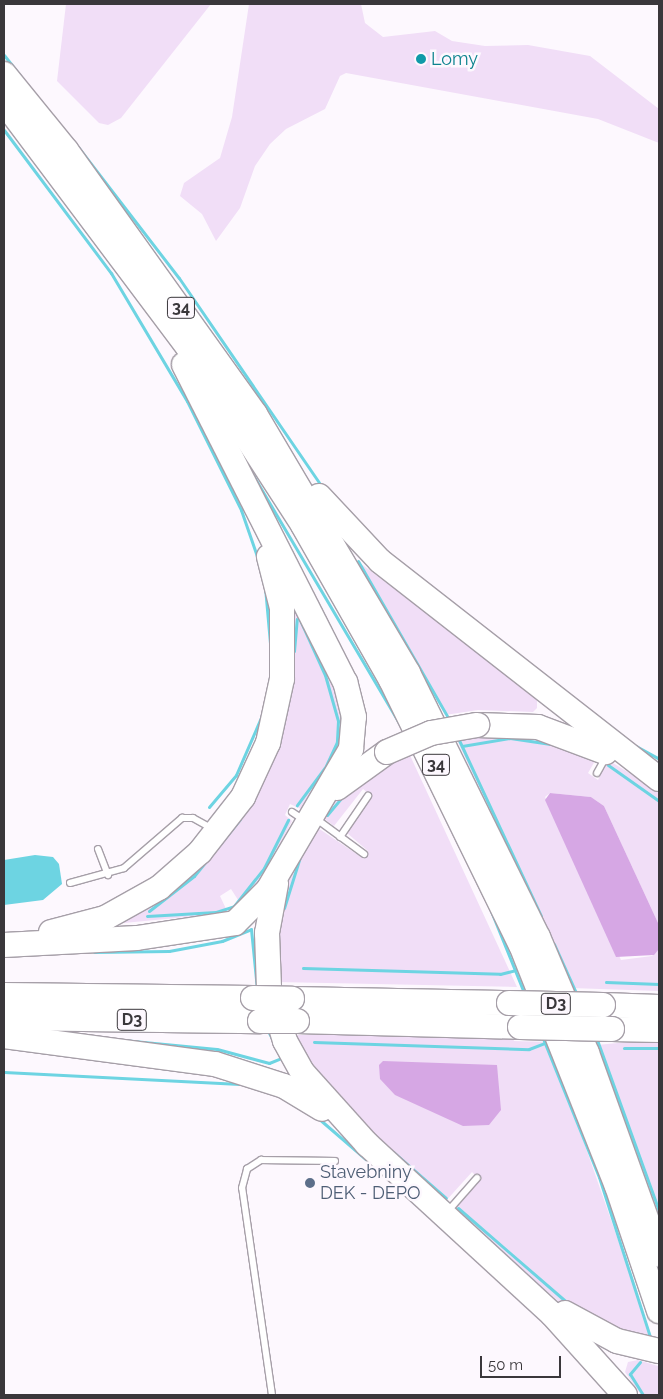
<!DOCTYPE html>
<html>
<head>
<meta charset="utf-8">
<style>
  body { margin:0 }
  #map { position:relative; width:663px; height:1399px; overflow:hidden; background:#fdf8fe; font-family:Raleway,sans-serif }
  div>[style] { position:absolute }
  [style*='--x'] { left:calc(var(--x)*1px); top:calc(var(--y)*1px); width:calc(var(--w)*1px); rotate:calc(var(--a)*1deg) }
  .green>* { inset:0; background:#f1def7 }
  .forest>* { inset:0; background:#d6a7e4 }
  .water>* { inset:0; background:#6dd4e2 }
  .stream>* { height:3px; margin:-1.5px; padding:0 1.5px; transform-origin:1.5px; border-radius:1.5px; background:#6dd4e2 }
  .roads { filter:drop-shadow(1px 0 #a69fa8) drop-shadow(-1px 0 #a69fa8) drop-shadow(0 1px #a69fa8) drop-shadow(0 -1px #a69fa8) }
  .lane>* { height:6px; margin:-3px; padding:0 3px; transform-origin:3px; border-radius:3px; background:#fff }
  .highway>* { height:24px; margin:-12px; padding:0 12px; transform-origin:12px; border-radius:12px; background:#fff }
  .bridges { filter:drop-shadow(1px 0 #a69fa8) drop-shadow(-1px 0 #a69fa8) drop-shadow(0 1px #a69fa8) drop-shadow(0 -1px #a69fa8) }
  .highway-bridge>* { height:24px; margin:-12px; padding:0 12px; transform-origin:12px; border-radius:12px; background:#fff }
  .dots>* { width:14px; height:14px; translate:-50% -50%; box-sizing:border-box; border:2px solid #fdf8fe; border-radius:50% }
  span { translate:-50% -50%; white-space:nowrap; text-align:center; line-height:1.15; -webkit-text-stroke:5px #fdf8fe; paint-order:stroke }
  .shield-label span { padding:1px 4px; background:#fdf8fe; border:1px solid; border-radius:4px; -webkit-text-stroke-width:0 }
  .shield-label { font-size:16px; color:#3a373b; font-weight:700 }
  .culture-label { font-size:18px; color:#0d838f }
  .left { translate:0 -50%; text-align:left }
  .service-label { font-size:18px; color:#4e5e75 }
  .frame { position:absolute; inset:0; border:5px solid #3a373b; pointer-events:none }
  .scale { position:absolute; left:480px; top:1356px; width:81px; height:22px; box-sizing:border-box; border:2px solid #3a373b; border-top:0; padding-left:6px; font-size:15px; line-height:18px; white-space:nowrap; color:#3a373b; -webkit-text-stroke:4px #fdf8fe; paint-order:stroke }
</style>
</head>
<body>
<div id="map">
  <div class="green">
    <div style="clip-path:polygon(66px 4px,211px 4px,121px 118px,108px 125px,99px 123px,57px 81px)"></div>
    <div style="clip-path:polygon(249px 4px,361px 4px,365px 23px,383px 37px,435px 31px,452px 41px,485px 46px,528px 45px,590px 56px,659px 109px,659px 143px,598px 119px,346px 73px,340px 76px,325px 109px,286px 129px,270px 144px,255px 166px,240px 208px,216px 241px,202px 214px,180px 196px,184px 183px,220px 158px,232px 117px)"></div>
    <div style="clip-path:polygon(360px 563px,504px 671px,537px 699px,537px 708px,533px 712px,478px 710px,445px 715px)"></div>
    <div style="clip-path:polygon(290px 590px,343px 695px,345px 745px,324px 782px,301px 809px,290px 804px,285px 815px,292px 821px,262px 881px,240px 903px,231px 889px,220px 896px,228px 913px,103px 925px,250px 797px)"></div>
    <div style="clip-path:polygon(497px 727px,599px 754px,588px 773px,598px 780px,608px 760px,659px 791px,659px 925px,604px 806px,591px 797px,550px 793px,545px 797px,621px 960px,652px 956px,659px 949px,659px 991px,571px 988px,455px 736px)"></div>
    <div style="clip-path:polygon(408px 751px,517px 987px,277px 982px,276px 944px,286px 888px,300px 851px,315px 826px,364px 859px,368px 851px,347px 833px,372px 796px,363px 789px,334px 826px,322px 817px,335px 799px)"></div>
    <div style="clip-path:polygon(318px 1031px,512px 1036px,514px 1041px,549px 1042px,654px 1343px,632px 1339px,564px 1306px,453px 1211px,480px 1180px,472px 1172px,444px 1203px,326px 1087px,293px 1035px,317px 1035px)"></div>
    <div style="clip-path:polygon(628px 1042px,659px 1042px,659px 1219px,597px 1045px)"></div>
    <div style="clip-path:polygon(638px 1360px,658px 1366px,659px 1395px,641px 1395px,625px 1372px,628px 1362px)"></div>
  </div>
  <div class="forest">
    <div style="clip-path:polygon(550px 793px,591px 797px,604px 806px,659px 925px,659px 949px,654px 955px,616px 957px,545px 800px)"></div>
    <div style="clip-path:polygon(383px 1061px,497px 1065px,501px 1110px,489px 1125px,463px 1126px,395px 1095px,380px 1079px,379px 1065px)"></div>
  </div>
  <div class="water">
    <div style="clip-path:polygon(35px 855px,53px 857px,59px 864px,62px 884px,43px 900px,4px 905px,4px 860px)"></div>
  </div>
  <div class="stream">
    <div style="--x:4;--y:55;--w:29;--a:52"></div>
    <div style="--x:4;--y:130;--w:179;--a:53.2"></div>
    <div style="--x:111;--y:273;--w:149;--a:59.3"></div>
    <div style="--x:187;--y:401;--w:122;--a:63.6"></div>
    <div style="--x:241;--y:510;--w:52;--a:70.9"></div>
    <div style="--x:78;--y:147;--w:165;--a:52.4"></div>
    <div style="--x:179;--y:278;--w:253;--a:55.6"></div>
    <div style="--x:250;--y:470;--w:294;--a:59.5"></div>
    <div style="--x:358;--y:561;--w:185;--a:60.1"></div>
    <div style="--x:265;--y:587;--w:56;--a:84.9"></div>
    <div style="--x:295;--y:609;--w:72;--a:65.6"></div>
    <div style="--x:325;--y:675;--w:48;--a:74.2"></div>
    <div style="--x:338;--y:721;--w:21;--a:93"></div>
    <div style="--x:337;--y:742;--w:26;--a:115"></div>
    <div style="--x:326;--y:766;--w:49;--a:126.6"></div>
    <div style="--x:294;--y:651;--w:32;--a:-85"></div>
    <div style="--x:458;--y:738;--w:196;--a:65"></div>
    <div style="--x:462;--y:746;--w:49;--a:-9.5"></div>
    <div style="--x:510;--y:738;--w:41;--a:8.3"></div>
    <div style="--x:636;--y:746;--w:26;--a:29"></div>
    <div style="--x:608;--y:765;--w:62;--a:35.2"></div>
    <div style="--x:209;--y:807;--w:42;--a:-49.8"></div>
    <div style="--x:236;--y:775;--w:68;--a:-66.5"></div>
    <div style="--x:327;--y:815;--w:23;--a:-50"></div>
    <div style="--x:284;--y:908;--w:53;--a:-72.6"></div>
    <div style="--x:149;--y:911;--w:57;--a:-37.9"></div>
    <div style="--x:194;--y:876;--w:73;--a:-51.1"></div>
    <div style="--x:491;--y:911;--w:91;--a:68"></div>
    <div style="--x:147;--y:916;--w:69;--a:-3.3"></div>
    <div style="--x:216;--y:912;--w:19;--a:-18"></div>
    <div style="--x:234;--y:906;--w:48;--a:-51.7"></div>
    <div style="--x:264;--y:868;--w:54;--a:-63.4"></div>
    <div style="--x:554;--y:944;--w:56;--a:65.7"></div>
    <div style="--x:94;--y:952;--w:75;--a:-0.8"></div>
    <div style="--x:169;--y:951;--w:54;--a:-10.7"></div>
    <div style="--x:222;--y:941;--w:31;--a:-22"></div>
    <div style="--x:251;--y:929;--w:60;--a:84.3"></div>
    <div style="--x:303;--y:968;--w:197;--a:1.7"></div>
    <div style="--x:500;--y:974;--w:16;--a:-14"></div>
    <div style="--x:606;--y:982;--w:53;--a:2.2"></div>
    <div style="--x:267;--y:1029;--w:54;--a:62.5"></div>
    <div style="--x:542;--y:1036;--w:152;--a:68"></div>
    <div style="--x:599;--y:1177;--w:171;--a:72.3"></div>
    <div style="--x:596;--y:1037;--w:185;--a:70.1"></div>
    <div style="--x:123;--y:1040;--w:94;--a:5.5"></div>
    <div style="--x:217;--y:1049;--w:54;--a:15.1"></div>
    <div style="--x:269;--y:1063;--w:11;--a:-22"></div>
    <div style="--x:314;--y:1042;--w:215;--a:1.9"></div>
    <div style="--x:529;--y:1049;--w:17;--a:-21"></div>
    <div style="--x:624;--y:1048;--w:35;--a:0"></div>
    <div style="--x:4;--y:1072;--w:236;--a:2.9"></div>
    <div style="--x:318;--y:1118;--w:77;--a:40.8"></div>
    <div style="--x:393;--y:1152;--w:70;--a:41"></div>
    <div style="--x:458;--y:1208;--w:147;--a:40.9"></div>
    <div style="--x:640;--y:1362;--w:16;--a:130"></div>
    <div style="--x:630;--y:1374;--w:25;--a:58"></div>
  </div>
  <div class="roads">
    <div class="lane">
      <div style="--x:597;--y:773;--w:18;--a:-61"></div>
      <div style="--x:292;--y:812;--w:14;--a:34"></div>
      <div style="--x:315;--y:818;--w:61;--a:36.3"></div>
      <div style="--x:340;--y:837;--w:50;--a:-55.7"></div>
      <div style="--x:98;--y:849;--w:28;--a:69"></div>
      <div style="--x:70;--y:883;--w:56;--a:-15.5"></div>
      <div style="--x:124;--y:868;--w:77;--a:-40.8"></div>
      <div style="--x:182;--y:818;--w:11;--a:0"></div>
      <div style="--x:193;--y:818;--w:23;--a:29"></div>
      <div style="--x:448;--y:1211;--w:44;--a:-48.7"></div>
      <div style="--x:272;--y:1395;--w:209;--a:-98.2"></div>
      <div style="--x:242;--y:1188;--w:20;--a:-75"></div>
      <div style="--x:247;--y:1169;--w:17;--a:-33"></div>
      <div style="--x:261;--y:1160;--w:74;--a:0.8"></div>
    </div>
    <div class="highway">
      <div style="--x:4;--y:74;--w:98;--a:50.8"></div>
      <div style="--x:66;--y:150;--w:325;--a:54.4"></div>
      <div style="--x:255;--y:414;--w:301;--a:59.4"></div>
      <div style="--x:408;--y:673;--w:294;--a:63.8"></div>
      <div style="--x:538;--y:937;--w:126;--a:67.1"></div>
      <div style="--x:587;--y:1053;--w:214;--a:70.3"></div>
      <div style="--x:4;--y:102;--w:306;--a:53.1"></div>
      <div style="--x:188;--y:347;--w:212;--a:57.1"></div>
      <div style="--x:303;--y:525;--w:178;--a:60.4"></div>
      <div style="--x:391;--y:680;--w:295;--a:63.9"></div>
      <div style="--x:521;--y:945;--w:259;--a:68.3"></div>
      <div style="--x:617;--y:1186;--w:132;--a:71.4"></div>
      <div style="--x:319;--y:496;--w:89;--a:46.8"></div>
      <div style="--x:380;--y:561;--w:354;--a:38"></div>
      <div style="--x:477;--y:725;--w:61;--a:1.9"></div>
      <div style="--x:538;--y:727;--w:72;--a:20.5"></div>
      <div style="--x:337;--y:788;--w:62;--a:-35.8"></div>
      <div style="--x:276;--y:884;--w:50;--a:100.4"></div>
      <div style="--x:267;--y:933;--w:55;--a:87.9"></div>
      <div style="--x:269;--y:988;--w:55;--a:73.2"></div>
      <div style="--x:285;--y:1041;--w:37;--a:61"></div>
      <div style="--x:303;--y:1073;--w:96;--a:48"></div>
      <div style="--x:367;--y:1144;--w:251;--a:42.6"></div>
      <div style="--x:552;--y:1314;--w:109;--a:48"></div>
      <div style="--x:51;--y:932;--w:56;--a:-14.5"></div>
      <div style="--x:105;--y:918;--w:62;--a:-29.1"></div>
      <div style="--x:159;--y:888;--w:55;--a:-41.3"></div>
      <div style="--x:200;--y:852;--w:70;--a:-52"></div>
      <div style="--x:243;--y:797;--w:60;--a:-65.2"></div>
      <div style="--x:268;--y:743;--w:66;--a:-77.7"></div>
      <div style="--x:282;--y:679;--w:71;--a:-90"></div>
      <div style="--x:282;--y:608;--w:53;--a:-104.3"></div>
      <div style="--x:4;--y:945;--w:133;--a:-3"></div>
      <div style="--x:137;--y:938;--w:99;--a:-8.7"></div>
      <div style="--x:235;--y:923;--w:47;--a:-45"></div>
      <div style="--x:268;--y:890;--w:164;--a:-59.5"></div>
      <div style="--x:351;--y:749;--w:32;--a:-85"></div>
      <div style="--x:354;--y:717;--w:36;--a:-104"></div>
      <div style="--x:345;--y:682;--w:356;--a:-116.9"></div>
      <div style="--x:4;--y:995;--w:249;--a:0.7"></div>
      <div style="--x:292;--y:999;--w:217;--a:1.1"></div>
      <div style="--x:603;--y:1005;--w:56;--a:2"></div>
      <div style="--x:4;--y:1018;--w:256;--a:0.7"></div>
      <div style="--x:297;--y:1021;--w:223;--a:1.5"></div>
      <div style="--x:612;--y:1029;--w:47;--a:1.2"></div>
      <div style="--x:4;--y:1036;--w:213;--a:7.6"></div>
      <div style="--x:215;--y:1064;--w:72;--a:17.7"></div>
      <div style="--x:284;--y:1086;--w:44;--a:31.2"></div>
      <div style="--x:565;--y:1313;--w:59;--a:28.3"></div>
      <div style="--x:617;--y:1341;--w:43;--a:13.4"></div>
    </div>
  </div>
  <div class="bridges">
    <div class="highway-bridge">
      <div style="--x:387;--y:752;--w:48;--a:-23.4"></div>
      <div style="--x:431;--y:733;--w:47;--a:-9.9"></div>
      <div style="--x:253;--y:998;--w:39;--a:1"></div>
      <div style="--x:509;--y:1003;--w:94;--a:1.2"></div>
      <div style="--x:260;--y:1021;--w:37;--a:0"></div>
      <div style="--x:520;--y:1027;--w:92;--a:1.2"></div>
    </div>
  </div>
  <div class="dots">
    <div style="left:421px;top:59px;background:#0f9aa8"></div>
    <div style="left:310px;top:1183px;background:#5c6f8a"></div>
  </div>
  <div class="shield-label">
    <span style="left:181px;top:308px">34</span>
    <span style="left:436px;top:765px">34</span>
    <span style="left:556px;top:1004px">D3</span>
    <span style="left:132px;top:1020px">D3</span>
  </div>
  <div class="culture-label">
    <span class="left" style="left:431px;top:59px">Lomy</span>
  </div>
  <div class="service-label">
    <span class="left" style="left:320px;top:1183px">Stavebniny<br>DEK - DEPO</span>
  </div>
  <div class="frame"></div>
  <div class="scale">50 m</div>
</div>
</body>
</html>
